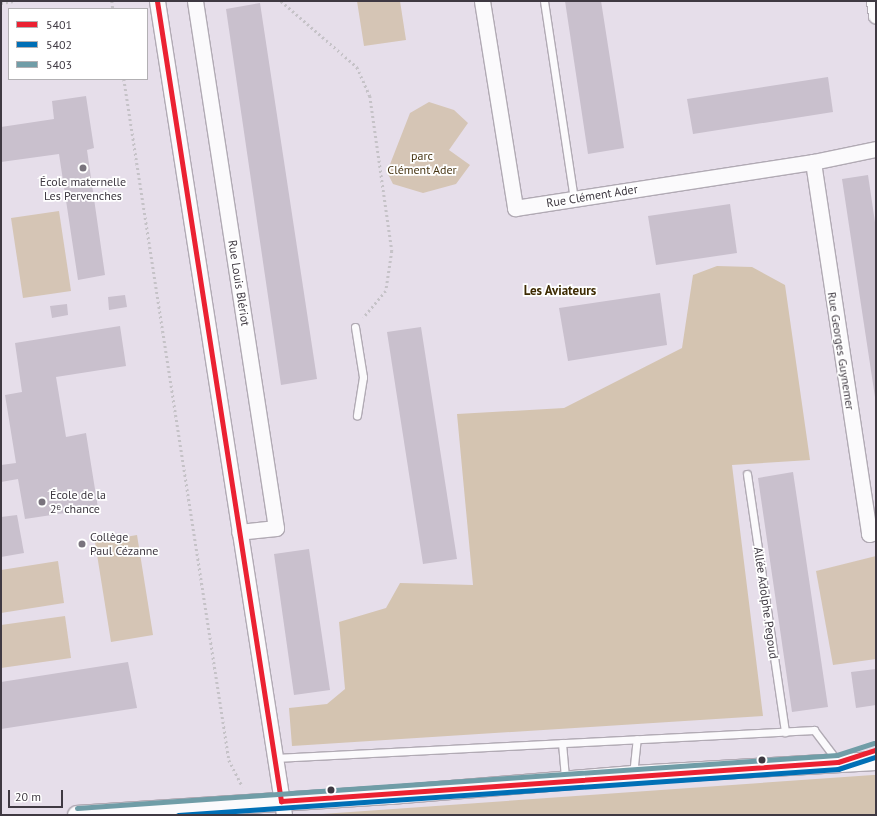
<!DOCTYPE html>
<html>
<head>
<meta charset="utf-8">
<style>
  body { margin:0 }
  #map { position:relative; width:877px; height:816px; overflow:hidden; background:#e6deea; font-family:"PT Sans",sans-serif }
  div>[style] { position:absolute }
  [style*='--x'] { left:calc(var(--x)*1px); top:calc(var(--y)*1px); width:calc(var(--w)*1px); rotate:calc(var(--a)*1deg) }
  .green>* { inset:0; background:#d5c5b5 }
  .forest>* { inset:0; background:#d4c4b1 }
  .building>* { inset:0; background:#c9c0cd }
  .path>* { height:2.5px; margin-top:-1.25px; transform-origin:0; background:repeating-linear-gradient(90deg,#c5c2c7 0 2px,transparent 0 5px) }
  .roads { filter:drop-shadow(1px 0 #b1aab4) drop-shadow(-1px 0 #b1aab4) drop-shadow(0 1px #b1aab4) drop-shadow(0 -1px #b1aab4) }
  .service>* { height:7px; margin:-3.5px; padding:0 3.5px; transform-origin:3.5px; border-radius:3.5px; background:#fbfafc }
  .minor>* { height:15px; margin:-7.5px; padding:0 7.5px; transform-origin:7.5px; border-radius:7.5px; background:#fbfafc }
  .tertiary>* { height:18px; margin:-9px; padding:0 9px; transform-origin:9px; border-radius:9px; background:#fbfafc }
  .bus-1>* { height:5px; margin:-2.5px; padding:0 2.5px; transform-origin:2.5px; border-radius:2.5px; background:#eb2132 }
  .bus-2>* { height:5px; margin:-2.5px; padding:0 2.5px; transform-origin:2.5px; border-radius:2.5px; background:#006fb6 }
  .bus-3>* { height:5px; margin:-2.5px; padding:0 2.5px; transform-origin:2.5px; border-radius:2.5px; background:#709da7 }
  .dots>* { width:11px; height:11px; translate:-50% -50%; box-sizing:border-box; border:2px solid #fff; border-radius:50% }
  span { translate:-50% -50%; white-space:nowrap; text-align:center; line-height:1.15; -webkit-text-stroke:3.5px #fff; paint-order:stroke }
  .park-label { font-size:12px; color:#473512 }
  .poi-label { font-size:12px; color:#3f3942 }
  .left { translate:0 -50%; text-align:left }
  .street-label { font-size:12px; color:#3f3942 }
  .neighbourhood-label { font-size:13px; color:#3e2b03; font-weight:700 }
  .frame { position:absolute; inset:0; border:2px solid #3f3942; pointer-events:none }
  .legend { position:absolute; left:8px; top:8px; width:140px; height:72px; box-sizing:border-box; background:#fff; border:1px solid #b2b0b3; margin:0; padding:5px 7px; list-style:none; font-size:12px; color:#3f3942 }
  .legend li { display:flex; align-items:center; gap:8px; height:20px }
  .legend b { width:20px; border:1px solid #b2b0b3 }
  .scale { position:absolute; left:8px; top:790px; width:55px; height:18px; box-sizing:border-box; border:2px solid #3f3942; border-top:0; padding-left:5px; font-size:12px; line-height:14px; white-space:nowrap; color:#3f3942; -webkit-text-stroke:3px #fff; paint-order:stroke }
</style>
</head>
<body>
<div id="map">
  <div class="green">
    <div style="clip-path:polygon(357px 1px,400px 1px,406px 40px,364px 46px)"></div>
    <div style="clip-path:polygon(429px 102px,454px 110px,468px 123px,449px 150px,470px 165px,456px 184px,423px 193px,393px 184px,387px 172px,410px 113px)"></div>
    <div style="clip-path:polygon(59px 211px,71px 291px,23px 298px,11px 218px)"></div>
    <div style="clip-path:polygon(137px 535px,153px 635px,111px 642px,95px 542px)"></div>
    <div style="clip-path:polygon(876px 556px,876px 659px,833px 665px,816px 571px)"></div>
    <div style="clip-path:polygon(58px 561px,64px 603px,1px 613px,1px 570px)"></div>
    <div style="clip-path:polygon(65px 616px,71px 658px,1px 668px,1px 625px)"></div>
  </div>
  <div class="forest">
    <div style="clip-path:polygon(717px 266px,752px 267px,785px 285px,810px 460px,732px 465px,763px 716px,292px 746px,289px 708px,327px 704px,345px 689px,339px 622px,386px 608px,400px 583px,473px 585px,457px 414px,564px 408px,682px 348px,693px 275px)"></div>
    <div style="clip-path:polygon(873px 775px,876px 775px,876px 815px,308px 815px)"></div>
  </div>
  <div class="building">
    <div style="clip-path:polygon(565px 1px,601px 1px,624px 148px,588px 154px)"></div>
    <div style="clip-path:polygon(260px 3px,317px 379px,281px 385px,226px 9px)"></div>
    <div style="clip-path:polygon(828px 77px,833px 112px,693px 134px,687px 99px)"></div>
    <div style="clip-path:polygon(86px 96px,94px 148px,87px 150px,105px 275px,78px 280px,59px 154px,1px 162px,1px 127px,54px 119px,52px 101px)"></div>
    <div style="clip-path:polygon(868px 175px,876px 229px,875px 397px,842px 179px)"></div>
    <div style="clip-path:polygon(730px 204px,737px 253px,656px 265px,648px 216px)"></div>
    <div style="clip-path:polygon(660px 293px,667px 345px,568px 361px,559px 308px)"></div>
    <div style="clip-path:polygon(125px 295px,127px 307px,109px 310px,108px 297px)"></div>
    <div style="clip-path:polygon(67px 304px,68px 315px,52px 318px,50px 306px)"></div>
    <div style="clip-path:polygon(120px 326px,126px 366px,56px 377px,66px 437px,86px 433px,98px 508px,25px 519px,18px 479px,1px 482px,1px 465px,16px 463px,5px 395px,22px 392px,15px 343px)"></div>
    <div style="clip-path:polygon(421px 327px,457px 559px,423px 564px,387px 332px)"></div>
    <div style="clip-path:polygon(793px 472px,828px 707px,792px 712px,758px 478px)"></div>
    <div style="clip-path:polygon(17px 515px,24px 553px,1px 557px,1px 517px)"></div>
    <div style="clip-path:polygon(309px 549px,330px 690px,294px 695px,274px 554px)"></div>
    <div style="clip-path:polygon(128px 662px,137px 708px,1px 729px,1px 682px)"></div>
    <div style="clip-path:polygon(876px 669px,876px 705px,856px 708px,851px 672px)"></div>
  </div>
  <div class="path">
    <div style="--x:112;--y:1;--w:8;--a:83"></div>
    <div style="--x:281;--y:1;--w:101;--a:41"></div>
    <div style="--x:357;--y:67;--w:32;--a:66"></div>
    <div style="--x:370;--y:96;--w:157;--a:81.9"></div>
    <div style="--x:392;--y:251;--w:40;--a:98.5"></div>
    <div style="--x:386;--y:291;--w:35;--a:130"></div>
    <div style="--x:1;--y:3;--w:13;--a:-9"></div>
    <div style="--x:124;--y:79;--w:689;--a:81.23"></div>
    <div style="--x:229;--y:760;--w:30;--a:63"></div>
  </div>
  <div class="roads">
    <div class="service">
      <div style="--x:544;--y:1;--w:200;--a:81.4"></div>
      <div style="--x:355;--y:327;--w:51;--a:80.9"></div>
      <div style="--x:363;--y:377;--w:39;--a:99"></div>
      <div style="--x:747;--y:474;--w:261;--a:81.6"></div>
      <div style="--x:562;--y:743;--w:37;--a:85"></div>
      <div style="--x:275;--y:758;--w:540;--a:-2.97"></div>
      <div style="--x:814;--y:730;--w:40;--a:53"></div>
      <div style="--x:633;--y:775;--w:36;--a:-84"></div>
    </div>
    <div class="minor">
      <div style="--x:157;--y:1;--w:824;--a:81.13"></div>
      <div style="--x:195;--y:1;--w:533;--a:81.26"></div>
      <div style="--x:276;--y:528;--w:37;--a:174"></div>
      <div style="--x:482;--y:1;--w:210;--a:80.9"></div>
      <div style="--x:515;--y:208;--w:302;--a:-8.8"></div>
      <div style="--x:813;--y:162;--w:64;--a:-11.7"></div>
      <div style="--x:874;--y:1;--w:15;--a:82"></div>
      <div style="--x:813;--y:162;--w:376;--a:81.4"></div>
      <div style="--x:869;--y:534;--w:7;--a:-16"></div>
    </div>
    <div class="tertiary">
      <div style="--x:77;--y:815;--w:314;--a:-3.7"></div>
      <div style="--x:390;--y:795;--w:244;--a:-4.7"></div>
      <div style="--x:633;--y:775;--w:243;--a:-3.3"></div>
    </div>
  </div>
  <div class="bus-1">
    <div style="--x:157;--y:1;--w:810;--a:81.19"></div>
    <div style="--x:281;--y:801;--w:558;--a:-4.01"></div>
    <div style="--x:838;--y:762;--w:40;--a:-18"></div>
  </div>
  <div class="bus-2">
    <div style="--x:178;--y:815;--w:662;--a:-3.99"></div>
    <div style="--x:838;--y:769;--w:40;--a:-18"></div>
  </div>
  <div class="bus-3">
    <div style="--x:77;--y:808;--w:762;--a:-3.99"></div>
    <div style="--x:837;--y:755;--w:39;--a:-18"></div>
  </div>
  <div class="dots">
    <div style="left:83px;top:168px;background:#79737d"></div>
    <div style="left:42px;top:502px;background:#79737d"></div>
    <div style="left:82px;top:544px;background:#79737d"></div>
    <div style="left:762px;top:760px;background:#3f3942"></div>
    <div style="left:331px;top:790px;background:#3f3942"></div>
  </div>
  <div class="park-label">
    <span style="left:422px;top:163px">parc<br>Clément Ader</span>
  </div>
  <div class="poi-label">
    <span style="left:83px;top:189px">École maternelle<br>Les Pervenches</span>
    <span class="left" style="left:50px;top:502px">École de la<br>2ᵉ chance</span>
    <span class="left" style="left:90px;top:544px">Collège<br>Paul Cézanne</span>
  </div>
  <div class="street-label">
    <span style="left:592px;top:196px;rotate:-9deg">Rue Clément Ader</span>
    <span style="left:239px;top:283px;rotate:81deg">Rue Louis Blériot</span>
    <span style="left:841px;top:351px;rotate:81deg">Rue Georges Guynemer</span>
    <span style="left:766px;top:603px;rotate:82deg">Allée Adolphe Pegoud</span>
  </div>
  <div class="neighbourhood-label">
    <span style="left:560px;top:291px">Les Aviateurs</span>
  </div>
  <div class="frame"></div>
  <ul class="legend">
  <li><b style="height:5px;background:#eb2132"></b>5401</li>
  <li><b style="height:5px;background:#006fb6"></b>5402</li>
  <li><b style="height:5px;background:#709da7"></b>5403</li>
  </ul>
  <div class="scale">20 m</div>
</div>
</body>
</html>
